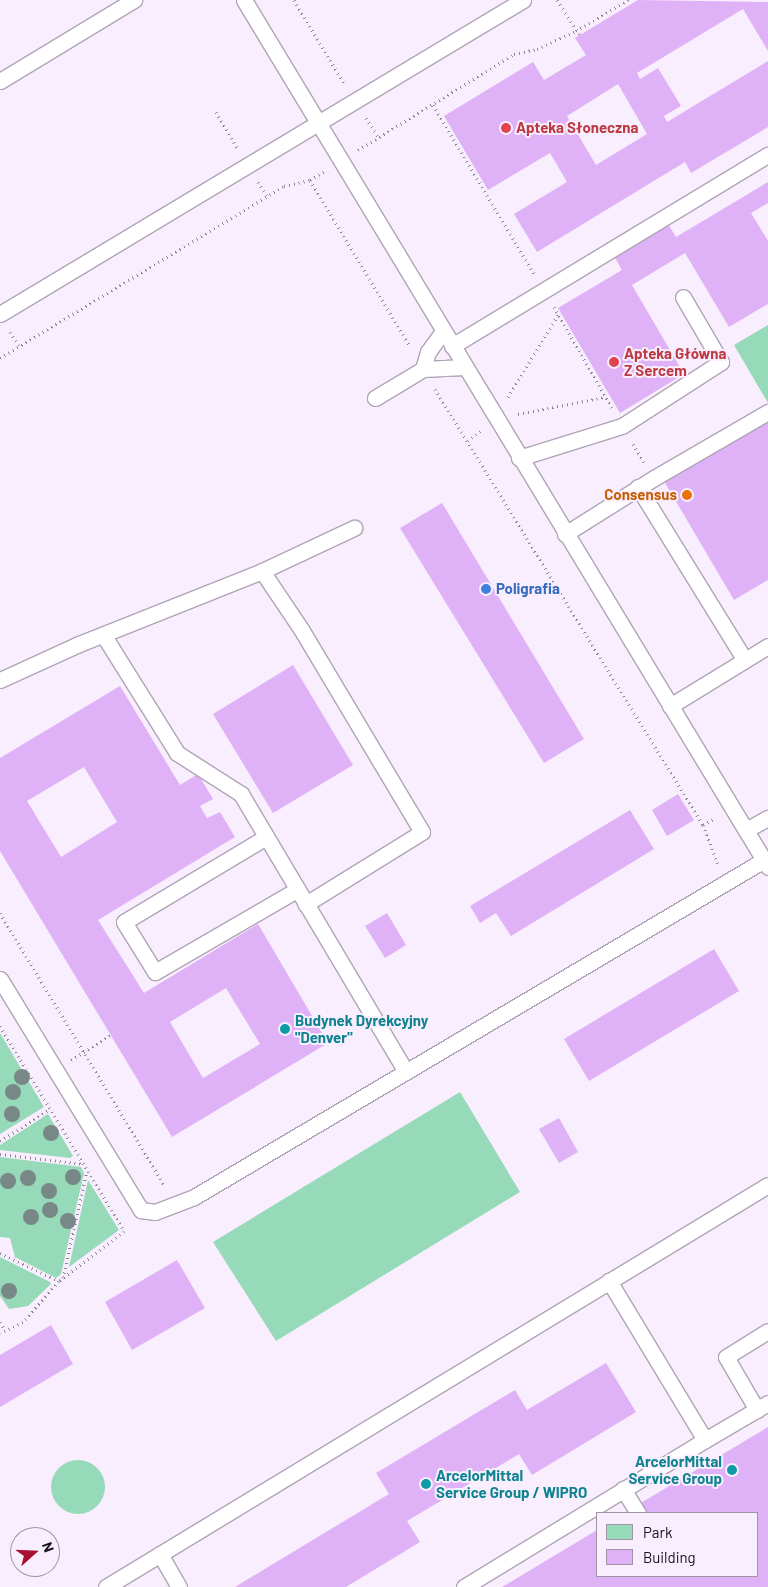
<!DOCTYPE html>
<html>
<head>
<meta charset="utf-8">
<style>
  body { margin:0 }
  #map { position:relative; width:768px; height:1587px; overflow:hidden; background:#f9eefe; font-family:Barlow,sans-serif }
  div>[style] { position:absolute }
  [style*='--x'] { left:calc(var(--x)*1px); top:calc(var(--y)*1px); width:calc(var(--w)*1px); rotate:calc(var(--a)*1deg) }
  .green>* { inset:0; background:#96dab9 }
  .round { border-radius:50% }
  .building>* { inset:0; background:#dfb1f6 }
  .path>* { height:3px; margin-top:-1.5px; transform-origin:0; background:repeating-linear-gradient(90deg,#8d8591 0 1px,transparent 0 5px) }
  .roads { filter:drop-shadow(1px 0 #b0a4b7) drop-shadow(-1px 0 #b0a4b7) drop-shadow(0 1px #b0a4b7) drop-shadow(0 -1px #b0a4b7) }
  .service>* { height:15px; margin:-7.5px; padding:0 7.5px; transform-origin:7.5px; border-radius:7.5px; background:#fff }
  .trees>* { width:16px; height:16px; margin:-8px; border-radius:50%; background:#778887 }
  .dots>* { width:14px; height:14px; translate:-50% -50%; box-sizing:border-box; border:2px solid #f9eefe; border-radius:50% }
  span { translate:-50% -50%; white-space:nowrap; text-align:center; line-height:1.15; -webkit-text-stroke:4px #f9eefe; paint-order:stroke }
  .health-label { font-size:15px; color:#be3a42; font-weight:700 }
  .left { translate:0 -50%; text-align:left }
  .food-label { font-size:15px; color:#c56008; font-weight:700 }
  .right { translate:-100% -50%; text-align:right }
  .shop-label { font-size:15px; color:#366cbe; font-weight:700 }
  .culture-label { font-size:15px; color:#0d838f; font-weight:700 }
  .legend { position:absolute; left:596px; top:1512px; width:162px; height:65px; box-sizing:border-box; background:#f9eefe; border:1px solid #9e96a2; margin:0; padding:6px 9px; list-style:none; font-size:15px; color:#161219 }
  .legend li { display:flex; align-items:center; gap:10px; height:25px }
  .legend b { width:25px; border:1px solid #9e96a2 }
  .north { position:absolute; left:10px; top:1527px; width:50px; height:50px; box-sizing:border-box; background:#f9eefe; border:1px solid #9e96a2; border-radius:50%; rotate:70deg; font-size:14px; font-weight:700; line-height:20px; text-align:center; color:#161219 }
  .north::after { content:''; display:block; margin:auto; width:18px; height:22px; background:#a81033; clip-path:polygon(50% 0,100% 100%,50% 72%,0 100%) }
</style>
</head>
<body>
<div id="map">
  <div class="green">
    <div style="clip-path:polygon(768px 325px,768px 403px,734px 345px)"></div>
    <div style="clip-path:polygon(0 1033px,44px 1107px,0 1134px)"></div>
    <div style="clip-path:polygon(460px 1092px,520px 1192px,276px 1341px,213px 1242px)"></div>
    <div style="clip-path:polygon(48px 1114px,73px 1156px,70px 1158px,0 1150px,0 1145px)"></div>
    <div style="clip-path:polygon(0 1157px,81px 1167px,84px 1173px,61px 1274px,56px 1278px,15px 1257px,10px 1238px,0 1237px)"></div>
    <div style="clip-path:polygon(88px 1180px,119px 1230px,69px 1267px)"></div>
    <div style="clip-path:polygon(0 1257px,50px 1282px,51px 1284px,28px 1306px,9px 1309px,0 1296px)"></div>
    <div class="round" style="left:51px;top:1460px;width:54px;height:54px"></div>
  </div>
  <div class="building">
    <div style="clip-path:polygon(evenodd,638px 0,768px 2px,768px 51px,743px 9px,637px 73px,640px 79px,658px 68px,681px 106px,664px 116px,667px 122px,768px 61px,768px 127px,691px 173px,685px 162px,537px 252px,514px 214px,567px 182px,550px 153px,488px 190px,444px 116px,533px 62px,544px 80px,586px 55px,575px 38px,638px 0,618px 84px,647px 134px,596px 165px,567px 116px,618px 84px)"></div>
    <div style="clip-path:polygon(768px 182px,768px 203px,751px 213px,768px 241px,768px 304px,729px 327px,685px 253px,632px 285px,684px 374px,620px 413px,558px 308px,622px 270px,614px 256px,668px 224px,676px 237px)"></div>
    <div style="clip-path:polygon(768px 420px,768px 580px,734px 600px,664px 481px)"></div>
    <div style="clip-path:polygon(442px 503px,584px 739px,544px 763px,400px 528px)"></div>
    <div style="clip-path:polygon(293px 665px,353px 765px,273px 813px,213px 714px)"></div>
    <div style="clip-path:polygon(evenodd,120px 686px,180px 785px,198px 774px,213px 799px,200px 806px,207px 818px,220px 812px,235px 837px,98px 920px,144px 993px,258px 924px,328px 1043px,172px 1137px,0 851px,0 758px,120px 686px,84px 767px,117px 822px,61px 857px,27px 801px,84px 767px,120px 686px,226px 988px,260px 1044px,203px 1078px,170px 1022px,226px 988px)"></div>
    <div style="clip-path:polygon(678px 794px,694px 820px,667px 836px,652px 810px)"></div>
    <div style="clip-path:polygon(630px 810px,654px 849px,511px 936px,496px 913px,480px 923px,470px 906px)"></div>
    <div style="clip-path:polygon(387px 913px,406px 945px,385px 958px,365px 926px)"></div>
    <div style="clip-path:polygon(714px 949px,739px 991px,589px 1081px,564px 1039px)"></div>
    <div style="clip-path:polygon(559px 1118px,578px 1152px,559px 1163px,539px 1129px)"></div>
    <div style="clip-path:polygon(177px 1260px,205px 1308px,132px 1350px,105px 1302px)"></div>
    <div style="clip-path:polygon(51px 1325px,73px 1364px,0 1407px,0 1355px)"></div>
    <div style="clip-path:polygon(606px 1363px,636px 1412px,532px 1475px,519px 1454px,407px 1521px,420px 1542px,346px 1587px,235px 1587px,389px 1494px,376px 1473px,515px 1390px,527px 1410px)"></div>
    <div style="clip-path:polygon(768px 1427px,768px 1587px,502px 1587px,597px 1530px,597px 1576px,757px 1576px,757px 1513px,624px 1513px)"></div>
  </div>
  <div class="path">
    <div style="--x:294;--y:0;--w:99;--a:59"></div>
    <div style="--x:557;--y:0;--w:42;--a:56.7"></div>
    <div style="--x:433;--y:105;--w:197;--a:59.1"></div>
    <div style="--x:216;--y:112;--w:43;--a:59.3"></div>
    <div style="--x:366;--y:118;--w:24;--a:57"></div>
    <div style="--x:358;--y:150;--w:183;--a:-31.6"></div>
    <div style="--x:514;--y:54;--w:24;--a:-12"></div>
    <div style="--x:537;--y:49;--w:43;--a:-24.8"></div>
    <div style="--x:576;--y:31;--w:61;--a:-30.8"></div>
    <div style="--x:310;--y:180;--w:192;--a:59"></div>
    <div style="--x:258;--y:182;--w:17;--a:57"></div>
    <div style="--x:554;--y:307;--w:116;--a:60.1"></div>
    <div style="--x:10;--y:332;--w:17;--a:57"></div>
    <div style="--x:0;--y:358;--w:332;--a:-31.2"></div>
    <div style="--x:284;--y:186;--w:27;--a:-13"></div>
    <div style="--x:310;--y:180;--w:17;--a:-31"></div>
    <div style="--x:435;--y:389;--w:512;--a:58.42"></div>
    <div style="--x:703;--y:825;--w:42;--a:69"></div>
    <div style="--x:508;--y:397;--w:96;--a:-58.6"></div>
    <div style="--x:518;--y:414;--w:89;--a:-11.1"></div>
    <div style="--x:468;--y:441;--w:16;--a:-38"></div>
    <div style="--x:633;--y:444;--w:21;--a:59"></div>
    <div style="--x:703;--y:825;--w:14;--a:-30"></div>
    <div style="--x:0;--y:913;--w:319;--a:58.9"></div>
    <div style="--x:0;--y:1026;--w:240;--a:58.8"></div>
    <div style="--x:124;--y:1231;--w:82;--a:142.4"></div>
    <div style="--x:59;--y:1281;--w:55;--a:131.3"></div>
    <div style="--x:23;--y:1322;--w:25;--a:154"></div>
    <div style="--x:71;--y:1060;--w:47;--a:-32"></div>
    <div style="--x:0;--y:1141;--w:59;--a:-32.6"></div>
    <div style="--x:0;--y:1154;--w:84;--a:6.9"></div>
    <div style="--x:0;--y:1253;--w:65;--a:25.4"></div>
    <div style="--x:63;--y:1278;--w:110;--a:-77.4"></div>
    <div style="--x:0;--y:1322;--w:9;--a:58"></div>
  </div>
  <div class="roads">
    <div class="service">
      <div style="--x:244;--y:0;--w:1013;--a:58.85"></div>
      <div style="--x:0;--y:81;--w:157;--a:-31.2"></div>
      <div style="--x:0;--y:314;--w:610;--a:-30.98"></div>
      <div style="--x:452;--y:346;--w:369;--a:-31.2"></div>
      <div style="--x:423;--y:369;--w:18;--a:-74"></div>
      <div style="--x:428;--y:352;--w:26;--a:-54"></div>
      <div style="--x:375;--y:398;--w:56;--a:-31.1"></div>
      <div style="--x:423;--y:369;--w:42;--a:-2.7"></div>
      <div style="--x:519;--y:458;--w:108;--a:-17.3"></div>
      <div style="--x:622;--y:426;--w:118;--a:-32.9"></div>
      <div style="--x:721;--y:362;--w:75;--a:-120.3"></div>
      <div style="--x:638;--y:487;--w:203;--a:58.3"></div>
      <div style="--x:565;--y:534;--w:105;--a:-32.2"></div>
      <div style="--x:654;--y:478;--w:132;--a:-30.1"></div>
      <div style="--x:262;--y:571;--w:70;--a:56.1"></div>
      <div style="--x:301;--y:629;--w:236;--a:59.2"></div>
      <div style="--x:422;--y:832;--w:137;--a:148.2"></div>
      <div style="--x:104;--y:636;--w:138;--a:58"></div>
      <div style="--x:177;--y:753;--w:76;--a:32.6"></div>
      <div style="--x:241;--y:794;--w:323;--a:59.3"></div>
      <div style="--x:0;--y:680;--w:87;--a:-24.5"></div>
      <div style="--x:79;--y:644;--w:197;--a:-21.7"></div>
      <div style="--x:262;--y:571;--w:102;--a:-25.1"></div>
      <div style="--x:670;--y:706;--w:115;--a:-31.5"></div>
      <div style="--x:746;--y:830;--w:25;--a:-29"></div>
      <div style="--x:266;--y:837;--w:165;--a:149.1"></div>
      <div style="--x:124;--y:922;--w:59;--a:58.2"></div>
      <div style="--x:155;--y:972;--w:165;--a:-30.1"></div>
      <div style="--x:0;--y:979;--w:271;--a:58.6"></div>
      <div style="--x:141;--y:1210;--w:14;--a:8"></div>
      <div style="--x:155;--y:1212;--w:42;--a:-21"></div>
      <div style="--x:194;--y:1197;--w:662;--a:-30.59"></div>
      <div style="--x:757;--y:1410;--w:61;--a:-120.3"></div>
      <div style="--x:726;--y:1357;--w:49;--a:-31.8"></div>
      <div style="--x:705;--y:1440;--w:73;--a:-30.4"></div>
      <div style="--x:623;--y:1489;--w:28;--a:58"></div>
      <div style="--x:160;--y:1554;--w:38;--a:60"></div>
      <div style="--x:106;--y:1587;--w:774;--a:-31.27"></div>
      <div style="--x:464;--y:1587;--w:282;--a:-31.4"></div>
      <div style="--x:705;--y:1440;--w:186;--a:-121.1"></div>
    </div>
  </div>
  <div class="trees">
    <div style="left:22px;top:1077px"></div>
    <div style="left:13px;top:1092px"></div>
    <div style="left:12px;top:1114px"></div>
    <div style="left:51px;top:1133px"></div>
    <div style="left:73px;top:1177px"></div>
    <div style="left:28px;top:1178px"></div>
    <div style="left:8px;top:1181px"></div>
    <div style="left:49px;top:1191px"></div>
    <div style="left:50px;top:1210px"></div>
    <div style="left:31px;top:1217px"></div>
    <div style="left:68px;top:1221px"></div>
    <div style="left:9px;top:1291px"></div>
  </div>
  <div class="dots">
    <div style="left:506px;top:128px;background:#e0444e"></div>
    <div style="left:614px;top:362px;background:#e0444e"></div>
    <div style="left:687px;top:495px;background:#e8710a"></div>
    <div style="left:486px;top:589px;background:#3f7fe0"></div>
    <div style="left:285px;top:1029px;background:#0f9aa8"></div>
    <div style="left:732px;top:1470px;background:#0f9aa8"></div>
    <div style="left:426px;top:1484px;background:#0f9aa8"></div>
  </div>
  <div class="health-label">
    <span class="left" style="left:516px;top:128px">Apteka Słoneczna</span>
    <span class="left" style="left:624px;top:362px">Apteka Główna<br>Z Sercem</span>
  </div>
  <div class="food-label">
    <span class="right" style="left:677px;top:495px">Consensus</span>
  </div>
  <div class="shop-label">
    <span class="left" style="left:496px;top:589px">Poligrafia</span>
  </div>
  <div class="culture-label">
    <span class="left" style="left:295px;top:1029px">Budynek Dyrekcyjny<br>"Denver"</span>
    <span class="right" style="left:722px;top:1470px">ArcelorMittal<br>Service Group</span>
    <span class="left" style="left:436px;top:1484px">ArcelorMittal<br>Service Group / WIPRO</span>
  </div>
  <ul class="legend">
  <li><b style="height:14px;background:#96dab9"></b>Park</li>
  <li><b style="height:14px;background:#dfb1f6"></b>Building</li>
  </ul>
  <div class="north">N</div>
</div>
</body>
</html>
